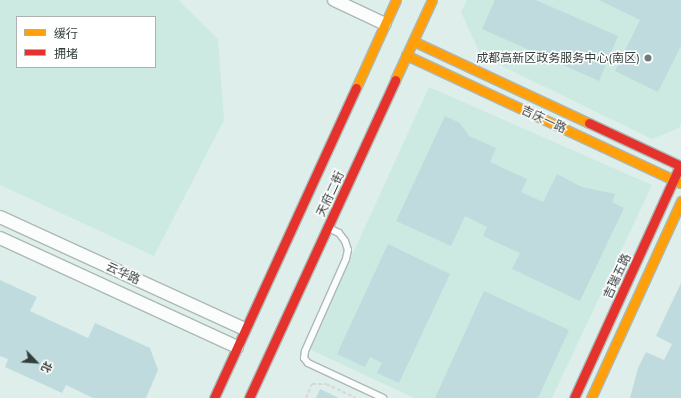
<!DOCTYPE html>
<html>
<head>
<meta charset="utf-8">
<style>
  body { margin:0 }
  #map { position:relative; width:681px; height:398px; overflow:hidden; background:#deefeb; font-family:Mulish,"Noto Sans SC",sans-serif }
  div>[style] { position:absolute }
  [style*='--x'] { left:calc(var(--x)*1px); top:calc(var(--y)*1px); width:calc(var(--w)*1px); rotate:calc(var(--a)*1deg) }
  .built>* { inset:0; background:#cce9e2 }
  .building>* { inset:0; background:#c0dbdd }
  .path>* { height:2px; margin-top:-1px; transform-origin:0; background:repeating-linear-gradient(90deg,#d5d9d8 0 4px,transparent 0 6px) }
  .roads { filter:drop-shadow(1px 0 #acb9b6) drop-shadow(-1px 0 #acb9b6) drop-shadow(0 1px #acb9b6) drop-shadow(0 -1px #acb9b6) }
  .lane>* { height:6px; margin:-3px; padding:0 3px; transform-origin:3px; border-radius:3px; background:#fafdfc }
  .street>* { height:12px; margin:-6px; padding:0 6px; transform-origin:6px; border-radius:6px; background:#fafdfc }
  .slow>* { height:9px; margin:-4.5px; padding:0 4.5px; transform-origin:4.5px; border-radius:4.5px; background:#ff9f0a }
  .jam>* { height:9px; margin:-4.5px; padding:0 4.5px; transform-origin:4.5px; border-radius:4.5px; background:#e5322d }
  .dots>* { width:11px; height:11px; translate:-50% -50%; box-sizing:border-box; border:2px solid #fff; border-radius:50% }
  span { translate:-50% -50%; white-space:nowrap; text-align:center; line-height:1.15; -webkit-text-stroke:3px #fff; paint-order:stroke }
  .poi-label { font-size:12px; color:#323e3b }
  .right { translate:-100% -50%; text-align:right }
  .street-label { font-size:12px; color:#323e3b }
  .legend { position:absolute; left:16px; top:16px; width:140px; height:52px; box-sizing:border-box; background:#fff; border:1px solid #adb2b1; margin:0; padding:5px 7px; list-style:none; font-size:12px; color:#323e3b }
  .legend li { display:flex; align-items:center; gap:8px; height:20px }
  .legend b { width:20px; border:1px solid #adb2b1 }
  .north { position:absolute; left:16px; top:342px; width:40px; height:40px; -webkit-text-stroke:3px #fff; paint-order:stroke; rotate:115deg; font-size:11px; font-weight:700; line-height:16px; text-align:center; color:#323e3b }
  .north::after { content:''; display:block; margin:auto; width:14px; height:18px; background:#323e3b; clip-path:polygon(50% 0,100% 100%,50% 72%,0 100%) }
</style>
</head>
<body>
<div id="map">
  <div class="built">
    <div style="clip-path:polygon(evenodd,0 0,178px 0,218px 39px,224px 120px,154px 256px,0 185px,0 0,17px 17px,155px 17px,155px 67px,17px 67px,17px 17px)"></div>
    <div style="clip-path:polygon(467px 0,681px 0,681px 123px,679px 128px,652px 139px,481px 56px,461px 12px)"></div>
    <div style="clip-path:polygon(429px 87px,652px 185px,552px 398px,414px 398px,309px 349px)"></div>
  </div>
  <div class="building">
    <div style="clip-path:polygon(495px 0,536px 0,618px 36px,599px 81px,482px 29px)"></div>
    <div style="clip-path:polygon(599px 0,681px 0,681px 46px,658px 92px,615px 71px,640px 20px)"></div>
    <div style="clip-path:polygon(445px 116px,460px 123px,469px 136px,496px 148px,490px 162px,527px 179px,521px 192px,543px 202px,557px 174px,582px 187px,615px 194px,612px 202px,624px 208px,580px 301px,512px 269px,520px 253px,483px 236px,487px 227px,465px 216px,451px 246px,396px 221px)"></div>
    <div style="clip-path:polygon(388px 244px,450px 274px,399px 383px,377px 373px,382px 363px,370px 357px,365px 367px,337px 354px)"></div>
    <div style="clip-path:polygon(0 280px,37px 297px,30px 311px,88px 338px,95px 323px,150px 348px,158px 370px,146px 398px,93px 398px,66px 385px,62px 393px,5px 367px,8px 359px,0 356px)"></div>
    <div style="clip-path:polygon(681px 283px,681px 398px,630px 398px,638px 368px,646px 352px,664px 360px,672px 344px,656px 336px)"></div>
    <div style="clip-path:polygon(484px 291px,569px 330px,538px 398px,435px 398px)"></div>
    <div style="clip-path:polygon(320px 389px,339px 398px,316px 398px)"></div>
  </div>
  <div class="path">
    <div style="--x:306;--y:398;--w:15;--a:-67"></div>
    <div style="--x:312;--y:384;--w:14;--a:0"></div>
    <div style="--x:326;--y:384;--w:33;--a:25"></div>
  </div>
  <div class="roads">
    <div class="lane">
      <div style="--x:329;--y:228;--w:11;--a:27"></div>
      <div style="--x:339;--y:233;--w:10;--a:53"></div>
      <div style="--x:345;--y:241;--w:9;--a:72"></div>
      <div style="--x:348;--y:250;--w:9;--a:103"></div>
      <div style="--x:346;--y:259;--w:101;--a:114"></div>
      <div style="--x:305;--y:351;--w:7;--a:98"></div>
      <div style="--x:304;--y:358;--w:6;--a:51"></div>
      <div style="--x:308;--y:363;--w:83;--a:25"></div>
    </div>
    <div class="street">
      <div style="--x:334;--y:0;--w:56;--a:25.2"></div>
      <div style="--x:0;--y:217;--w:269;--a:24.6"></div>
      <div style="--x:0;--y:238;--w:261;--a:24.7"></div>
    </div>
    <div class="slow">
      <div style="--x:413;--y:41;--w:194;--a:25"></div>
      <div style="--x:406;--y:55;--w:303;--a:25"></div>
      <div style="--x:395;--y:80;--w:88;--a:-65.2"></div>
      <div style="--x:356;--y:88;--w:97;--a:-65.6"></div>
      <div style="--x:591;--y:398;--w:217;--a:-65.4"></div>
    </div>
    <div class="jam">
      <div style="--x:589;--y:123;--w:102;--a:25.1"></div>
      <div style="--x:214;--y:398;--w:341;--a:-65.4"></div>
      <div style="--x:249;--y:398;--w:350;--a:-65.3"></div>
      <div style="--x:574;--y:398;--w:251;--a:-65.5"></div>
    </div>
  </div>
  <div class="dots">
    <div style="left:648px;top:58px;background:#6e7c79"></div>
  </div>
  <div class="poi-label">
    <span class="right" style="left:640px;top:58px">成都高新区政务服务中心(南区)</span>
  </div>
  <div class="street-label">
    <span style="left:544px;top:119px;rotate:25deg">吉庆一路</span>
    <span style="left:330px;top:194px;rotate:-65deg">天府二街</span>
    <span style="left:123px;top:273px;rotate:24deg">云华路</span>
    <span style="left:617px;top:276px;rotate:-65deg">吉瑞五路</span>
  </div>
  <ul class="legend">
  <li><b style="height:5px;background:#ff9f0a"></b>缓行</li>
  <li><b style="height:5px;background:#e5322d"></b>拥堵</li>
  </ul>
  <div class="north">北</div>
</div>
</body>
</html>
